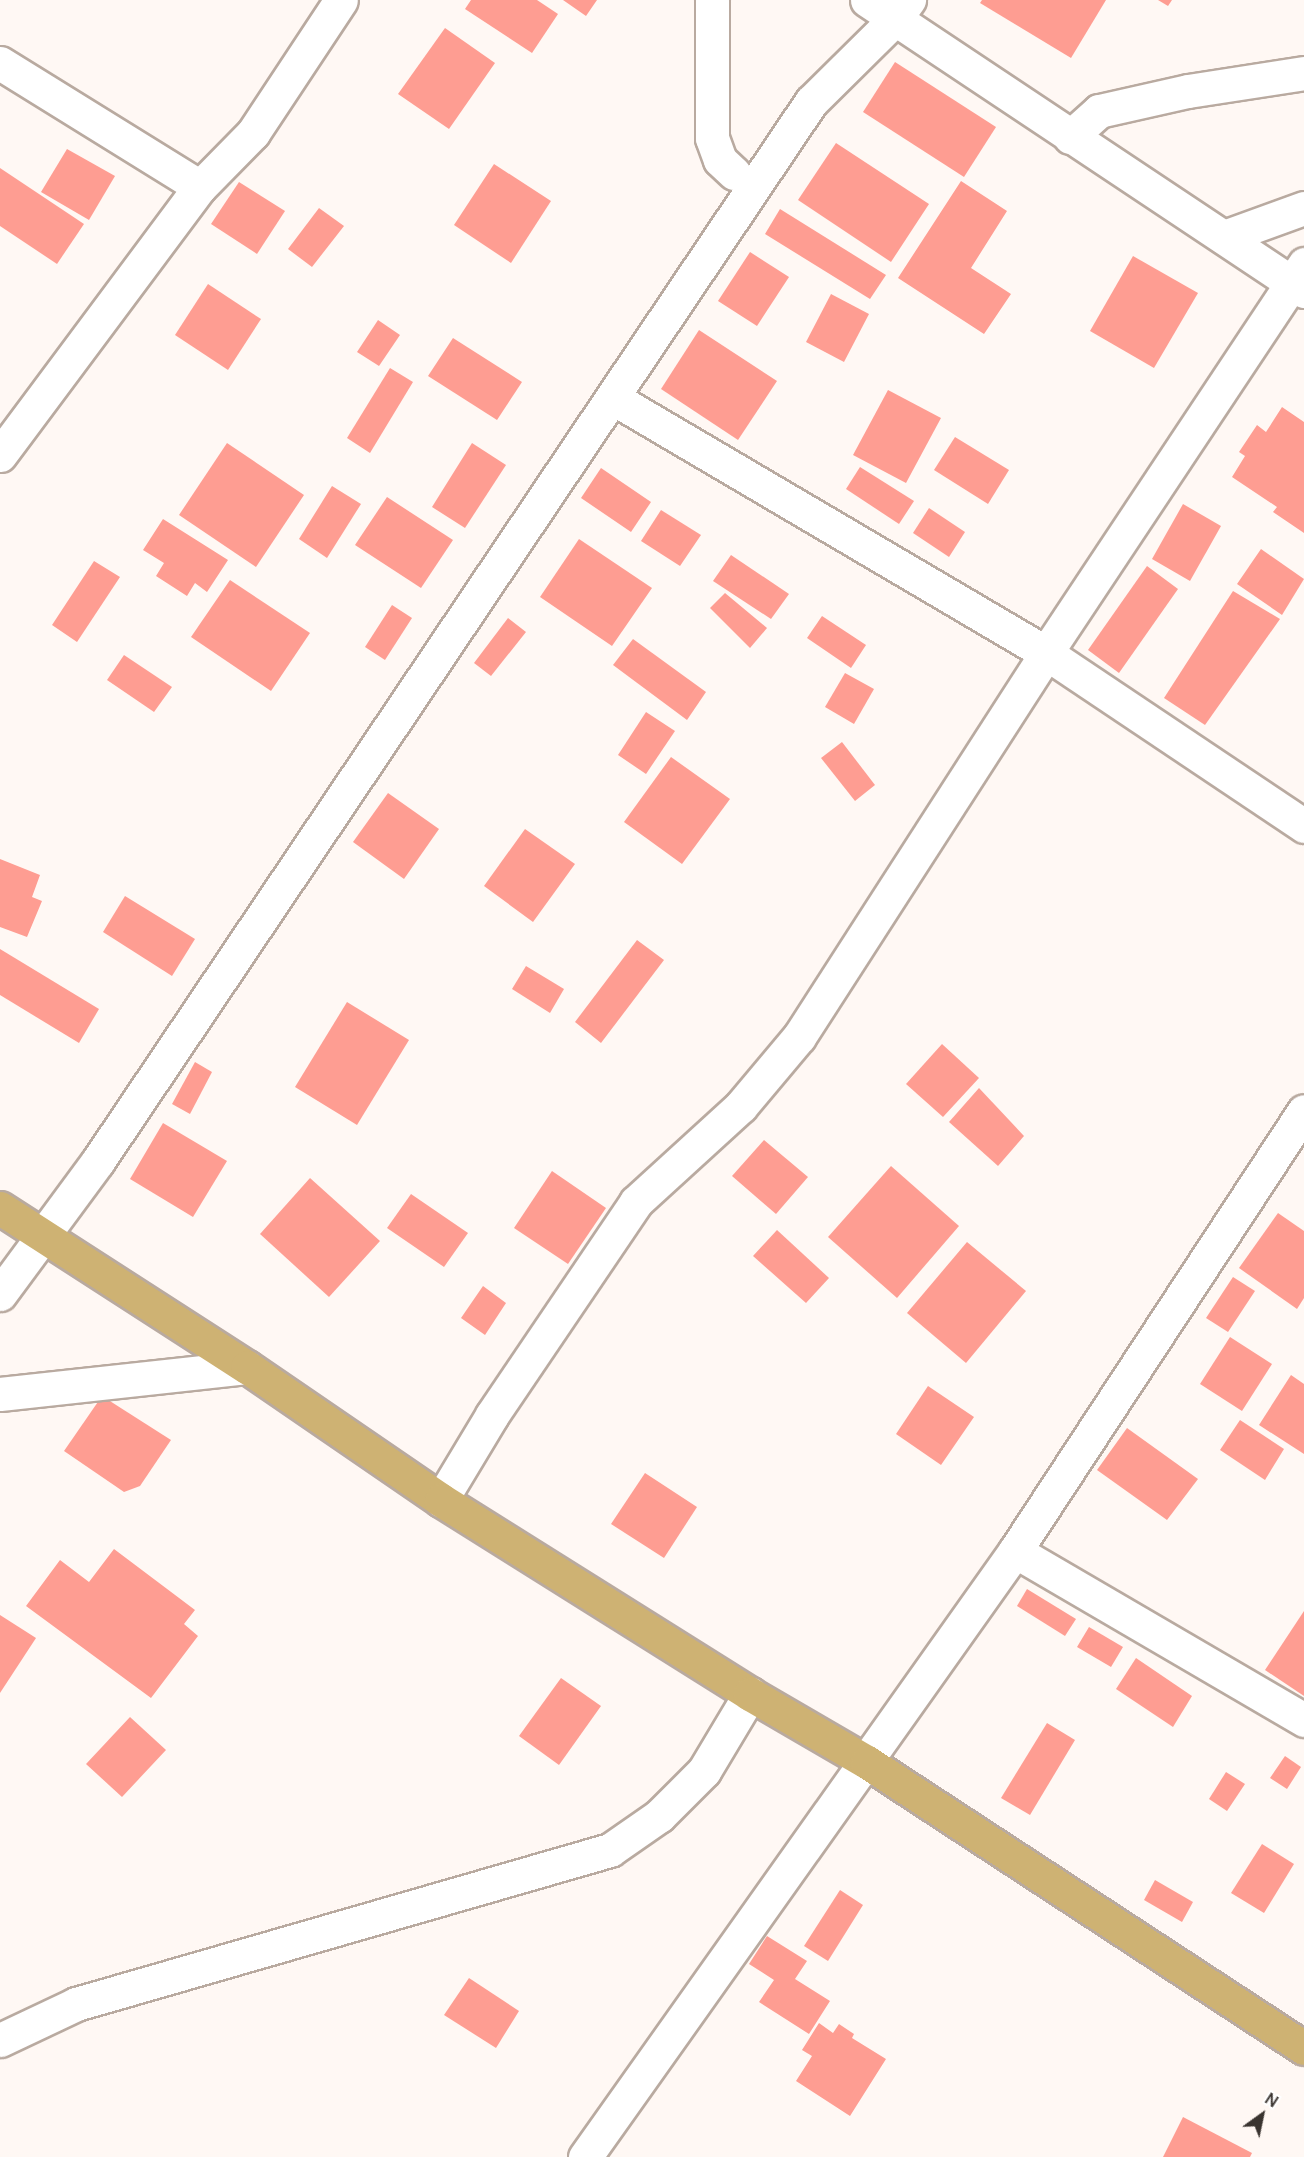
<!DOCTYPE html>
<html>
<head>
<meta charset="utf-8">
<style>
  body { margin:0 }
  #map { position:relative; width:1304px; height:2157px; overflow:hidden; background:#fff8f4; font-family:Manrope,sans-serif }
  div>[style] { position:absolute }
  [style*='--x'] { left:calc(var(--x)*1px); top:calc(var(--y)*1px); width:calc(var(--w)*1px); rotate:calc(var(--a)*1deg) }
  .building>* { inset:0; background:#fe9d92 }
  .roads { filter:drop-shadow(2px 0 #b9aaa0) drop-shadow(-2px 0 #b9aaa0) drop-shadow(0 2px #b9aaa0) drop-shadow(0 -2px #b9aaa0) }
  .minor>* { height:33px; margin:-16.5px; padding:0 16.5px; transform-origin:16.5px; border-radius:16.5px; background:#fff }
  .major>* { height:33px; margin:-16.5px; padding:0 16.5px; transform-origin:16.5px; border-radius:16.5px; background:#ceb273 }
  span { translate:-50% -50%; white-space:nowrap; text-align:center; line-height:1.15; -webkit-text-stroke:4.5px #fff; paint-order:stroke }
  .north { position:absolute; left:1232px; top:2085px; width:60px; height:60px; -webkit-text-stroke:4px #fff; paint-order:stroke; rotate:33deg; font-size:16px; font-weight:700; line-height:24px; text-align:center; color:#3a3430 }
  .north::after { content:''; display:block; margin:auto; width:21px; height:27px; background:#3a3430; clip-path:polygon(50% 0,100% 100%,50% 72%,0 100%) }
</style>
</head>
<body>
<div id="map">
  <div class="building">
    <div style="clip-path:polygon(471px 0,537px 0,558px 14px,532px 53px,465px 9px)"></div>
    <div style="clip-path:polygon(563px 0,597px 0,586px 16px)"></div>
    <div style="clip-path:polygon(982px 0,1106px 0,1071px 58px,980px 3px)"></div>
    <div style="clip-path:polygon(1158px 0,1172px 0,1168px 6px)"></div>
    <div style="clip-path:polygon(445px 28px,495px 63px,449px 129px,398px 94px)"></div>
    <div style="clip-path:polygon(895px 62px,996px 127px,964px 177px,863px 112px)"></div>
    <div style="clip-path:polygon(836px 143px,929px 204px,891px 262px,798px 200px)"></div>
    <div style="clip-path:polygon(67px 149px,115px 176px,89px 220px,41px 192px)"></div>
    <div style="clip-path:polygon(494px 164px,551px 201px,511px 263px,454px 225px)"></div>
    <div style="clip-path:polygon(0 168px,84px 224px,57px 264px,0 226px)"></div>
    <div style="clip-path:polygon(961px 181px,1007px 211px,971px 268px,1011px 294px,984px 334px,898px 278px)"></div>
    <div style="clip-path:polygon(239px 182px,285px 211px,257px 254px,211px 224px)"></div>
    <div style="clip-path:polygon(319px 208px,344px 226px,312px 267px,288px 249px)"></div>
    <div style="clip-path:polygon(780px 209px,886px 275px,870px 299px,765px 234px)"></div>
    <div style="clip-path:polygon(750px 252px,789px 277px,757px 326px,718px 301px)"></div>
    <div style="clip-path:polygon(1133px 256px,1198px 293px,1154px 368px,1090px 331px)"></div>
    <div style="clip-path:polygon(208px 284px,261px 319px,228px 370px,175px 335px)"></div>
    <div style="clip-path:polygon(831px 294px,869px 314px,844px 362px,806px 342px)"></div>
    <div style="clip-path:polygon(378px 320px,400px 335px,379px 366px,357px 352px)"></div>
    <div style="clip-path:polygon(699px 330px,777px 381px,738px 440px,661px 389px)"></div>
    <div style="clip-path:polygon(453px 338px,522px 382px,497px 420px,428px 376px)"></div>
    <div style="clip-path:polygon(390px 368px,413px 382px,370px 453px,347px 438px)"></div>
    <div style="clip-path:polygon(888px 390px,941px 418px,906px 483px,853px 455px)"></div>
    <div style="clip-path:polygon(1282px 407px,1304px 422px,1304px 533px,1273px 512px,1277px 507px,1232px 477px,1245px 456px,1239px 452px,1257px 425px,1266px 432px)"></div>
    <div style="clip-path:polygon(955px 437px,1009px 470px,988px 504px,934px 470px)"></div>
    <div style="clip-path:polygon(227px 443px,304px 495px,256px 567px,179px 515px)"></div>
    <div style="clip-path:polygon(472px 443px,506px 465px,465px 528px,432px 507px)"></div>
    <div style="clip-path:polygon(860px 467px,914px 501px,899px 524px,846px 489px)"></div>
    <div style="clip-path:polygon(601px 468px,651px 502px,631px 532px,581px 498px)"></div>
    <div style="clip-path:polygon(332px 486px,361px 504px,327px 558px,299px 539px)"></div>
    <div style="clip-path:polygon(387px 497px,453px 540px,421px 588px,355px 545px)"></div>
    <div style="clip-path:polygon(1183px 504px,1221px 526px,1190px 581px,1152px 559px)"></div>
    <div style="clip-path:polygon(929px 508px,965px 532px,949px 557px,913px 533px)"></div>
    <div style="clip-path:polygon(661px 510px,701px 535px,680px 566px,641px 541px)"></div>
    <div style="clip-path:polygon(163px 519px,228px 560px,207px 592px,195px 583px,187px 596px,156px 576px,164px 563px,143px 550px)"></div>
    <div style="clip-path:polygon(579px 539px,652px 588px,612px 646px,540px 597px)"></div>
    <div style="clip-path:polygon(1261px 549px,1304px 579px,1282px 615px,1237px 584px)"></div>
    <div style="clip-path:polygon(731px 555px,789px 594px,771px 619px,713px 581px)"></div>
    <div style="clip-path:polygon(94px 561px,120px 577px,77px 642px,52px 625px)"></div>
    <div style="clip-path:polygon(1147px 566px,1178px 589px,1119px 673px,1088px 650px)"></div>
    <div style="clip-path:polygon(230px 580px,310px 633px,271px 691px,191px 637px)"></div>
    <div style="clip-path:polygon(1233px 591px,1280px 619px,1205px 725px,1164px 698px)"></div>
    <div style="clip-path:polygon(725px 593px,767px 628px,750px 648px,710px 608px)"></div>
    <div style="clip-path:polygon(392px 605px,412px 618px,385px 660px,365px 647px)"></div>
    <div style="clip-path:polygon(822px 616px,866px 645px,851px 668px,807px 638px)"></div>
    <div style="clip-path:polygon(508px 618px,526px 632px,491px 676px,474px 663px)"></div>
    <div style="clip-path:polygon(633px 639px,706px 692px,687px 720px,613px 665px)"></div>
    <div style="clip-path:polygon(124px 655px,172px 687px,154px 712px,107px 680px)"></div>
    <div style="clip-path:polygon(845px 673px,874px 689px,854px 724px,825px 707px)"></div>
    <div style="clip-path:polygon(646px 712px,675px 731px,646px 774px,618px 755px)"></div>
    <div style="clip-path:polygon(842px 742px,875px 785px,855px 801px,821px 758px)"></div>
    <div style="clip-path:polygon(671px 757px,730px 799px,682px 864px,624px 822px)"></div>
    <div style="clip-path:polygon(388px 793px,439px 829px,404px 879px,353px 842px)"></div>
    <div style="clip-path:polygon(525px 829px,575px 864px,533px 922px,484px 886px)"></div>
    <div style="clip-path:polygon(0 859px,40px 875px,32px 897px,42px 901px,27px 937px,0 927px)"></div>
    <div style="clip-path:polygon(125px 896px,195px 939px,172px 976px,103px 932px)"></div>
    <div style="clip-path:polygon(637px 940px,664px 960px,601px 1043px,575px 1022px)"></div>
    <div style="clip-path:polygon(0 949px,99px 1009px,79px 1043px,0 995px)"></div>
    <div style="clip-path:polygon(526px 966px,564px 989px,550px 1013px,512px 989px)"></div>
    <div style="clip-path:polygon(347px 1002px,409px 1040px,357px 1125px,295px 1087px)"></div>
    <div style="clip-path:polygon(942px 1044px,979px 1078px,943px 1117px,906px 1084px)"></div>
    <div style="clip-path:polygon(195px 1062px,212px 1072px,190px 1114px,172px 1104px)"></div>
    <div style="clip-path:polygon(979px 1088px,1024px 1136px,998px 1166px,949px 1122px)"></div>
    <div style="clip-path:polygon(163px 1123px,227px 1161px,193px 1217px,130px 1179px)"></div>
    <div style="clip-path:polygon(764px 1140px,808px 1177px,776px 1214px,732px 1176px)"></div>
    <div style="clip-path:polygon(891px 1166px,959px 1226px,897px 1298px,828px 1237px)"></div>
    <div style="clip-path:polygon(552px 1171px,606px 1208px,568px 1264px,514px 1228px)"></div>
    <div style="clip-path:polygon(310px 1178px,380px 1241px,329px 1297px,260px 1234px)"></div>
    <div style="clip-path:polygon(411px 1194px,468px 1233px,444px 1267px,387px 1228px)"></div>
    <div style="clip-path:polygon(1278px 1213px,1304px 1231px,1304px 1298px,1297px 1309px,1239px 1268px)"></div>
    <div style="clip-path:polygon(777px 1230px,829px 1278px,806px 1303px,753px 1256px)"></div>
    <div style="clip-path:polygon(967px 1242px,1026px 1291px,966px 1363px,907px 1313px)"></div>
    <div style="clip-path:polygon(1233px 1277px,1255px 1291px,1228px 1332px,1206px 1318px)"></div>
    <div style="clip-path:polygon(483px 1286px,506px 1303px,485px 1335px,461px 1318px)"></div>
    <div style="clip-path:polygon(1230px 1337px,1272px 1364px,1242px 1411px,1200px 1384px)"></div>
    <div style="clip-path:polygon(1291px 1375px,1304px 1384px,1304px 1454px,1259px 1425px)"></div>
    <div style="clip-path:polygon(928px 1386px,974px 1417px,941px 1465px,896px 1434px)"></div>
    <div style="clip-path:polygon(102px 1396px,171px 1440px,140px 1486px,124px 1492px,64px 1451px)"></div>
    <div style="clip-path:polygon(1240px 1420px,1284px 1449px,1265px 1480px,1220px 1450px)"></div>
    <div style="clip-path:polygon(1127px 1428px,1198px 1479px,1167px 1520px,1097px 1470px)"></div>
    <div style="clip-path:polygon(645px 1473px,697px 1507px,664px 1558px,611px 1524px)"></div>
    <div style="clip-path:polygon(114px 1549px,195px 1610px,184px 1624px,198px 1636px,151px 1698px,26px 1606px,60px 1560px,89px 1582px)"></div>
    <div style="clip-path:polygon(1027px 1589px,1076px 1619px,1065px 1636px,1017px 1606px)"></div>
    <div style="clip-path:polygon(1304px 1611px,1304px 1696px,1265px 1670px)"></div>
    <div style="clip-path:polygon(0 1615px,36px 1638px,0 1693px)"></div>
    <div style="clip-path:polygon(1089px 1627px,1123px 1647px,1111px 1667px,1077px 1647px)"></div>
    <div style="clip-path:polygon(1136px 1658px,1192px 1696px,1173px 1727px,1116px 1689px)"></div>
    <div style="clip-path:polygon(561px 1678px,601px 1706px,559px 1765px,519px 1736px)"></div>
    <div style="clip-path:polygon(130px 1717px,166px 1750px,122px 1797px,86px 1764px)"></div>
    <div style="clip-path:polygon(1047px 1723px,1075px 1740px,1030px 1815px,1001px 1798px)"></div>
    <div style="clip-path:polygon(1285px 1756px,1301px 1767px,1287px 1789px,1270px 1778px)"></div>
    <div style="clip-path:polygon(1226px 1772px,1245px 1784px,1227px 1811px,1209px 1799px)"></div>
    <div style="clip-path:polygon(1262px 1844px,1294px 1864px,1264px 1913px,1231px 1893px)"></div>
    <div style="clip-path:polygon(1155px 1880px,1193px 1902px,1182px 1922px,1144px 1900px)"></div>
    <div style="clip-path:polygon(840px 1890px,863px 1905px,828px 1961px,804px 1946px)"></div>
    <div style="clip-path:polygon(767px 1936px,807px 1961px,795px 1979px,830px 2001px,809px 2034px,759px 2002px,774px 1980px,749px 1964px)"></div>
    <div style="clip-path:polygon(469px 1978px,519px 2011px,496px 2048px,444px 2015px)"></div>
    <div style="clip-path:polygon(819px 2023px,833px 2033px,839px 2024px,854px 2034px,852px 2038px,886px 2059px,850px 2116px,796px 2081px,812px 2056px,802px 2050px)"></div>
    <div style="clip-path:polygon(1183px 2117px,1252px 2153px,1250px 2157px,1163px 2157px)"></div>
  </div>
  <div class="roads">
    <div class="minor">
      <div style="--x:712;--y:0;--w:138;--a:90"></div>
      <div style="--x:712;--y:138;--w:23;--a:70"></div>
      <div style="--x:720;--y:160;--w:19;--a:43"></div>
      <div style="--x:867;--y:0;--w:525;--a:33.66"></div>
      <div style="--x:0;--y:63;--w:235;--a:31.8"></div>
      <div style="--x:1070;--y:137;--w:39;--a:-42"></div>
      <div style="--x:1099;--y:111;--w:91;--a:-12.7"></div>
      <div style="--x:1188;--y:91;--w:117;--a:-8.8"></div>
      <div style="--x:1224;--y:237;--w:85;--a:-19.9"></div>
      <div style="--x:613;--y:398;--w:503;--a:30.49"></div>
      <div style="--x:1046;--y:653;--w:311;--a:33.8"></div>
      <div style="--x:0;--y:455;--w:334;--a:-53.3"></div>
      <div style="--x:200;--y:187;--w:76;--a:-45.5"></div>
      <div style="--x:253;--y:133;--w:159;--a:-56.5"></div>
      <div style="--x:0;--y:1294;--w:165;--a:-53.6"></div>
      <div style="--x:98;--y:1161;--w:1277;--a:-56.05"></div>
      <div style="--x:811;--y:102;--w:118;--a:-44.7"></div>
      <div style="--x:895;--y:19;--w:24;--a:-54"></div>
      <div style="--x:0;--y:1394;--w:248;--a:-6.2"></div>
      <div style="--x:441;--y:1500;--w:99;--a:-59"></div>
      <div style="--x:492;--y:1415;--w:257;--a:-55.9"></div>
      <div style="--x:636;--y:1202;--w:142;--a:-42.4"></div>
      <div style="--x:741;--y:1106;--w:90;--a:-50"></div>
      <div style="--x:799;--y:1037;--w:457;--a:-57.2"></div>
      <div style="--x:1046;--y:653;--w:467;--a:-56.4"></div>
      <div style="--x:1015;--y:1551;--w:335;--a:30.3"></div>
      <div style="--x:0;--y:2040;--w:84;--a:-25.3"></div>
      <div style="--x:76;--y:2004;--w:556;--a:-16.09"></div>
      <div style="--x:610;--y:1850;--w:60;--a:-34.8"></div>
      <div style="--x:659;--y:1816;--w:64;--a:-45"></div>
      <div style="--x:704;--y:1771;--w:90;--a:-59.1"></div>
      <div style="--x:585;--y:2157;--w:743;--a:-54.64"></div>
      <div style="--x:1015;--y:1551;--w:526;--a:-56.7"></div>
    </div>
    <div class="major">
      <div style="--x:0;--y:1208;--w:294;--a:32.8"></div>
      <div style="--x:247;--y:1367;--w:235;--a:34.4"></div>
      <div style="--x:441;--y:1500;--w:365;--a:32.1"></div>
      <div style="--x:750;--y:1694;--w:135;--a:30.2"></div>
      <div style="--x:867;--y:1762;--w:522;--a:33.2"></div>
    </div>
  </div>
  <div class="north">N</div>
</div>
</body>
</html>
